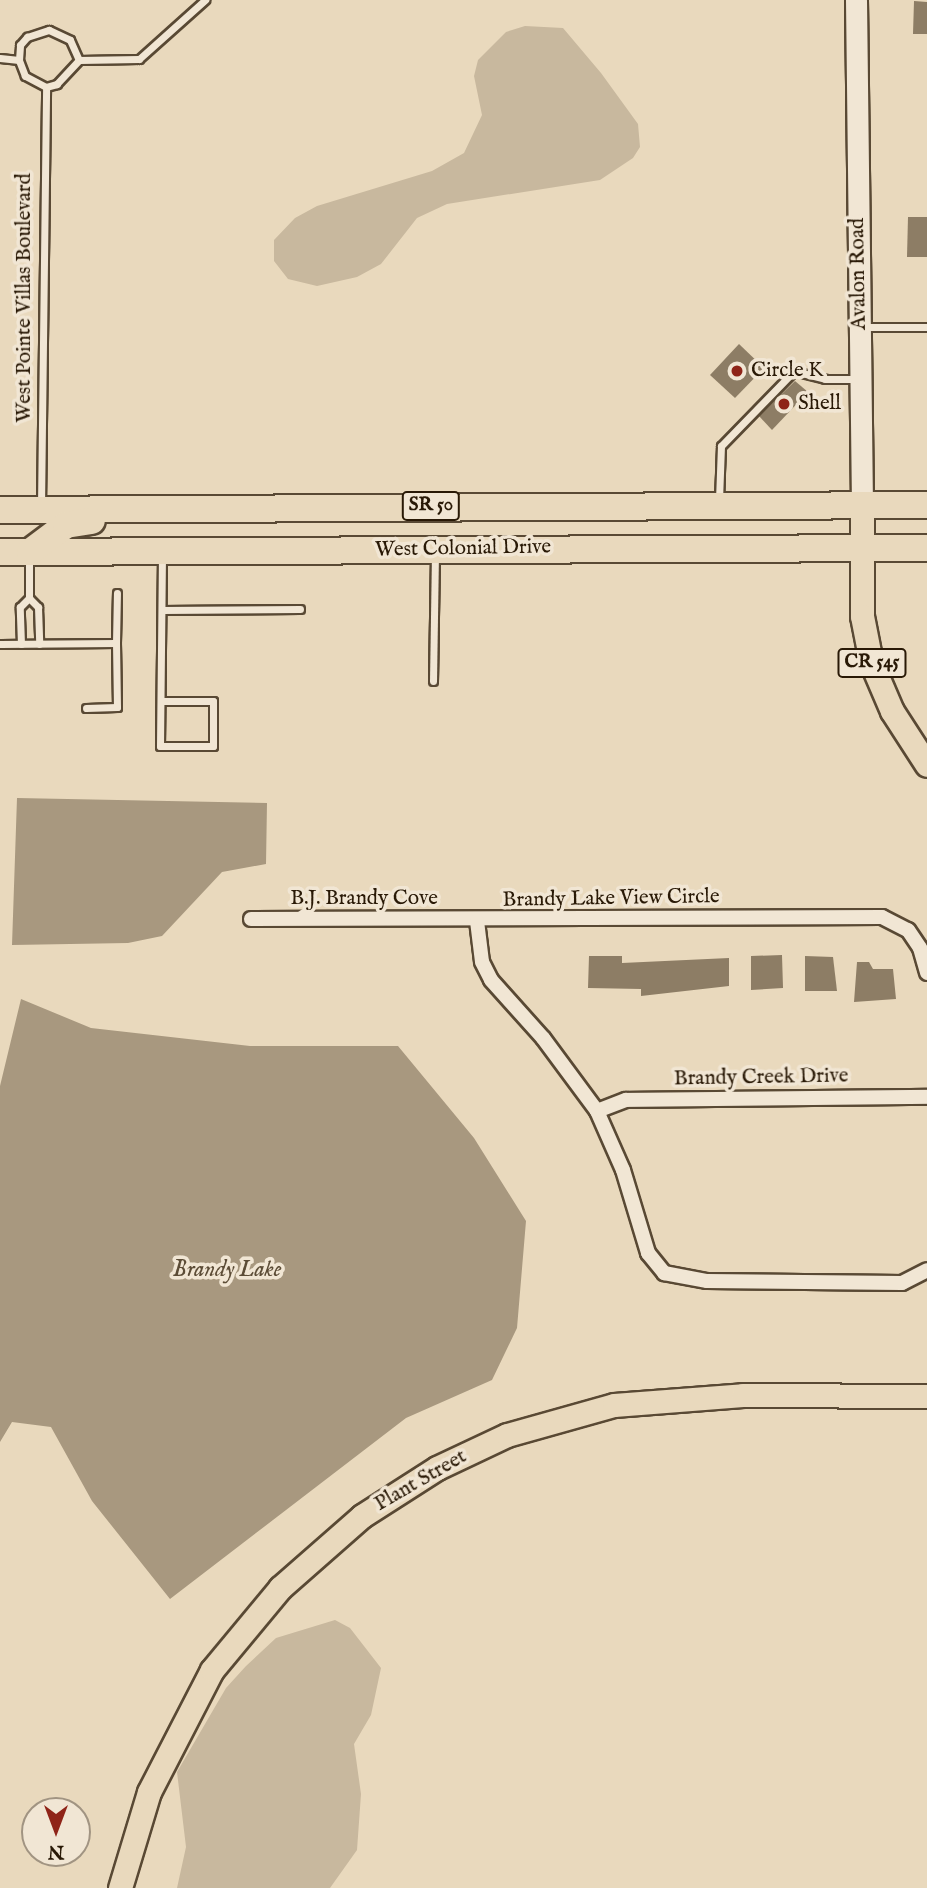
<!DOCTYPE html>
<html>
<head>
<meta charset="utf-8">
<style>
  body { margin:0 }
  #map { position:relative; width:927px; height:1888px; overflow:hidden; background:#e9d9bd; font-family:"IM FELL English",serif }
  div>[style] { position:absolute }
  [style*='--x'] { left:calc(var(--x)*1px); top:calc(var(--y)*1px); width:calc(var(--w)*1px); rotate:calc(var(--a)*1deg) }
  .green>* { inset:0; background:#c8b89e }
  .water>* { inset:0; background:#a8987f }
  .building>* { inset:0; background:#8d7d65 }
  .roads { filter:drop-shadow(2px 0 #594934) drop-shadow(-2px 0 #594934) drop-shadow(0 2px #594934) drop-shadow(0 -2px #594934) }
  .lane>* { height:7px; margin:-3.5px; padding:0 3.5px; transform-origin:3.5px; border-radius:3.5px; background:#f1e6d4 }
  .street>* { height:14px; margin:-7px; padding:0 7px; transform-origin:7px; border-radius:7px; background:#f1e6d4 }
  .secondary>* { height:21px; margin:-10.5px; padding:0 10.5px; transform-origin:10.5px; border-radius:10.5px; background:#f1e6d4 }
  .primary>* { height:23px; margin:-11.5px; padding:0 11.5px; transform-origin:11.5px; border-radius:11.5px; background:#e9d9bd }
  .highway>* { height:26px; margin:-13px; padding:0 13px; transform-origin:13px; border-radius:13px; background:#e9d9bd }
  .dots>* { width:19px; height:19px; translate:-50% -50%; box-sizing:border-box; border:4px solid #f1e6d4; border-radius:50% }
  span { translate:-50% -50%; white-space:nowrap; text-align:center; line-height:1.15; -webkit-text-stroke:7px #f1e6d4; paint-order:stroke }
  .shield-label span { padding:2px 5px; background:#f1e6d4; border:2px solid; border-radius:5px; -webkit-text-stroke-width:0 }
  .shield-label { font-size:19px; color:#291906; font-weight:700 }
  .street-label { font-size:21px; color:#291906 }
  .poi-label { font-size:21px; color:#291906 }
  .left { translate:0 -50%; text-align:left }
  .water-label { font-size:23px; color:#5c4c36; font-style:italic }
  .north { position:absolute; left:21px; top:1797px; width:70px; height:70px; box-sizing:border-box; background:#f1e6d4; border:2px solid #a19482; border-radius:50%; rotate:180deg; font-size:19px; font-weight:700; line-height:28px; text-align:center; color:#291906 }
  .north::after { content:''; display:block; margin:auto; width:24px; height:32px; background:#8f2418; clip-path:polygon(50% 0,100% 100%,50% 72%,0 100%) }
</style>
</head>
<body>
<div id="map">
  <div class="green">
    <div style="clip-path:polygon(525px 26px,563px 28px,601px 73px,638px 124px,640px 147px,633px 158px,600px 180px,447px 204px,417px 218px,381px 264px,357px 277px,317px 286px,288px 279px,274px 261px,274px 240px,295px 218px,317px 206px,432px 171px,464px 153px,482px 115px,474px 76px,478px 60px,506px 32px)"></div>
    <div style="clip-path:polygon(335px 1620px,350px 1628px,381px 1668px,371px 1715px,354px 1744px,361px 1794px,357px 1850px,330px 1888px,177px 1888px,186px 1847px,177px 1772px,226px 1688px,246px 1666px,276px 1638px)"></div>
  </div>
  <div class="water">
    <div style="clip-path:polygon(17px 798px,267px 803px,266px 864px,222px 872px,162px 936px,128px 943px,12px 945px)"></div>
    <div style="clip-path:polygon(21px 999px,91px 1028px,250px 1046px,398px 1046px,474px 1138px,526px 1221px,517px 1328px,492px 1380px,406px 1418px,170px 1599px,92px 1501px,51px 1427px,12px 1422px,0 1442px,0 1086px)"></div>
  </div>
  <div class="building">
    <div style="clip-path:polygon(914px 1px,927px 2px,927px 34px,913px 34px)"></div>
    <div style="clip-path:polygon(908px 217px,927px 217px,927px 257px,907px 257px)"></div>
    <div style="clip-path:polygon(739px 344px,764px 368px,735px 398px,710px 375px)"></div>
    <div style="clip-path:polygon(795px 381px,808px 392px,772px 430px,759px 416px)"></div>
    <div style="clip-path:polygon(782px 955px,783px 988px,751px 990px,751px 956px)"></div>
    <div style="clip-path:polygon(589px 956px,622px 956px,622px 963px,729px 958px,729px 986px,641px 996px,641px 989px,588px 988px)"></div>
    <div style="clip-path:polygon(805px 956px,833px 957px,837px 991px,805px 991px)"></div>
    <div style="clip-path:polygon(857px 962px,869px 962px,873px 969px,893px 969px,896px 999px,854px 1002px)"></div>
  </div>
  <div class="roads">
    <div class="lane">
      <div style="--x:49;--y:30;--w:23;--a:25"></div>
      <div style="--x:70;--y:40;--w:22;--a:66"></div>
      <div style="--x:79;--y:60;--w:33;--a:133"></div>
      <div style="--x:57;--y:84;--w:11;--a:165"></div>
      <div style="--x:46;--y:87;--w:24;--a:-152"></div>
      <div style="--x:25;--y:76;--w:17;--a:-111"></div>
      <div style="--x:19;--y:60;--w:15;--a:-86"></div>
      <div style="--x:20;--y:45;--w:11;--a:-49"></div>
      <div style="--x:27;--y:37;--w:23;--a:-18"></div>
      <div style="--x:0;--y:58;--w:19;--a:6"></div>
      <div style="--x:79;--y:60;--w:60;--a:-1"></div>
      <div style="--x:139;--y:59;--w:89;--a:-41.8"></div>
      <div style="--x:861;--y:327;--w:66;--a:0"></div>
      <div style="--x:719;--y:500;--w:54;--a:-87.9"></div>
      <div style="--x:721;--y:446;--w:105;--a:-45.8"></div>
      <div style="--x:794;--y:371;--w:32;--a:14"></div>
      <div style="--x:825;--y:379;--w:32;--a:0"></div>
      <div style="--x:41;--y:506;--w:419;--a:-89.3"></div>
      <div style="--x:29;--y:598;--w:13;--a:45"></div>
      <div style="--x:38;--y:607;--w:37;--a:88"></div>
      <div style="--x:162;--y:610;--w:138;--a:-0.4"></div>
      <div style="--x:116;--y:643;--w:50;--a:-88.9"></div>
      <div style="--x:0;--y:644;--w:116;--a:-0.5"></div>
      <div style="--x:116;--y:643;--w:64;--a:89.1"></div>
      <div style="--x:117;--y:707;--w:31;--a:178"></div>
      <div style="--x:21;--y:644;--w:37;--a:-92"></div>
      <div style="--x:20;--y:607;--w:13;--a:-45"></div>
      <div style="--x:29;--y:598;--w:41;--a:-90"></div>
      <div style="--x:433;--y:681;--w:124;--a:-89.1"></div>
      <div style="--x:161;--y:701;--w:52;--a:0"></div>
      <div style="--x:213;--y:701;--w:45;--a:90"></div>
      <div style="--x:213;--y:746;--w:53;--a:180"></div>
      <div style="--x:160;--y:746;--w:190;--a:-89.4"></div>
    </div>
    <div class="street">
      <div style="--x:251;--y:919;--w:631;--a:-0.18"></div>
      <div style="--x:882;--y:917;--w:29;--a:27"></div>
      <div style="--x:908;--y:930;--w:22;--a:56"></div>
      <div style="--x:920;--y:948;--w:26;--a:74"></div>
      <div style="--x:477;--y:921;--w:41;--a:83"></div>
      <div style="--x:482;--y:962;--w:20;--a:63"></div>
      <div style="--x:491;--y:980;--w:78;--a:48.1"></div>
      <div style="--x:543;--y:1038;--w:91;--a:53.5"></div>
      <div style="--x:597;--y:1111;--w:64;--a:66.2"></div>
      <div style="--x:623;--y:1170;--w:87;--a:73.2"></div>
      <div style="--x:648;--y:1253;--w:26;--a:51"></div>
      <div style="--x:664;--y:1273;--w:44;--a:10.5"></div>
      <div style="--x:707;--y:1281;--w:195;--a:0.6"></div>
      <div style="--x:902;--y:1283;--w:28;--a:-27"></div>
      <div style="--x:597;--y:1111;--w:31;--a:-21"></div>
      <div style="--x:626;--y:1100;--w:301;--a:-0.6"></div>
    </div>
    <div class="secondary">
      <div style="--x:856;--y:0;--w:505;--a:89.32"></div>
    </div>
    <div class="primary">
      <div style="--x:862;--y:505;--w:111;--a:90"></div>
      <div style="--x:862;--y:616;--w:47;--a:78.9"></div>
      <div style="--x:871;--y:662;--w:53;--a:66.8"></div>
      <div style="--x:892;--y:711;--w:64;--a:57.1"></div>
      <div style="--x:120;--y:1888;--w:100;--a:-73.2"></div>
      <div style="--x:149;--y:1792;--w:137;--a:-62.7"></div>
      <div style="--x:212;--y:1670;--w:107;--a:-50.3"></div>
      <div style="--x:280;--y:1588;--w:109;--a:-41.3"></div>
      <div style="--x:362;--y:1516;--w:89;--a:-32.6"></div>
      <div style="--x:437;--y:1468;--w:77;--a:-25.2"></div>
      <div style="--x:507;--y:1435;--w:111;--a:-15.7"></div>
      <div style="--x:614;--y:1405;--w:129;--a:-4.4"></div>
      <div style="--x:743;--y:1395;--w:184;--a:0.3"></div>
    </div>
    <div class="highway">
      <div style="--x:0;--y:510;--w:927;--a:-0.31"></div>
      <div style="--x:0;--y:552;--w:927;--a:-0.25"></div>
      <div style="--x:30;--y:552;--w:45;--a:-36.9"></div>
      <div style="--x:66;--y:525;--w:26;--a:-9"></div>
    </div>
  </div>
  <div class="dots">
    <div style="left:737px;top:371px;background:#8f2418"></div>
    <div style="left:784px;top:404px;background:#8f2418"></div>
  </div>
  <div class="shield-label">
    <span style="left:431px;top:506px">SR 50</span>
    <span style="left:872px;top:663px">CR 545</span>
  </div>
  <div class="street-label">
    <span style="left:859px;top:274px;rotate:-91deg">Avalon Road</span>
    <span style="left:25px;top:298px;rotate:-90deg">West Pointe Villas Boulevard</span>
    <span style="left:463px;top:549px;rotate:-1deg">West Colonial Drive</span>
    <span style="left:364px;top:899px">B.J. Brandy Cove</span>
    <span style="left:611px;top:899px;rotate:-1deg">Brandy Lake View Circle</span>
    <span style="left:761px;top:1078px;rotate:-1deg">Brandy Creek Drive</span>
    <span style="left:421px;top:1481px;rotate:-30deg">Plant Street</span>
  </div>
  <div class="poi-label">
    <span class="left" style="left:751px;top:371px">Circle K</span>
    <span class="left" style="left:798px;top:404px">Shell</span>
  </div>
  <div class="water-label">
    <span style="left:227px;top:1270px">Brandy Lake</span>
  </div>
  <div class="north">N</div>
</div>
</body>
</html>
